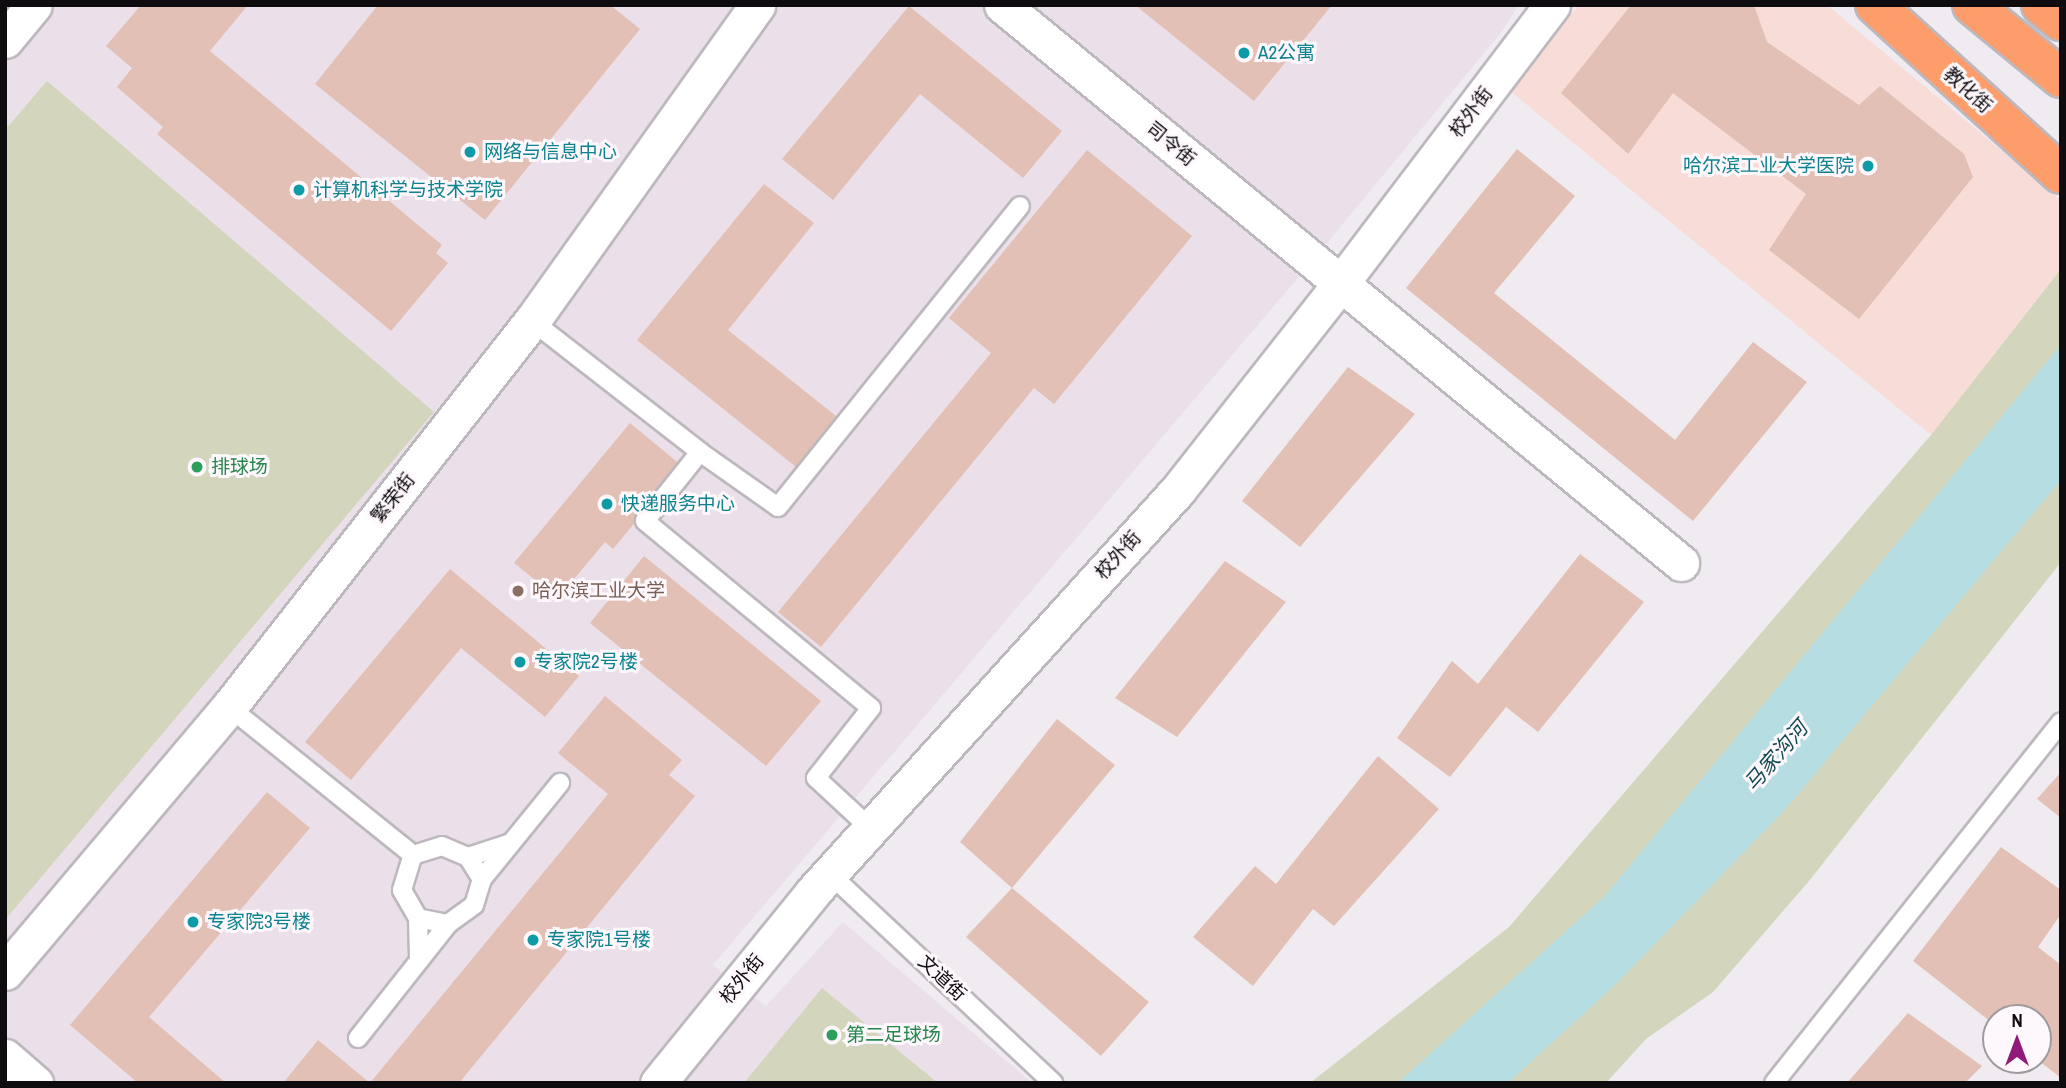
<!DOCTYPE html>
<html>
<head>
<meta charset="utf-8">
<style>
  body { margin:0 }
  #map { position:relative; width:2066px; height:1088px; overflow:hidden; background:#f0ebf0; font-family:"Archivo Narrow","Noto Sans SC",sans-serif }
  div>[style] { position:absolute }
  [style*='--x'] { left:calc(var(--x)*1px); top:calc(var(--y)*1px); width:calc(var(--w)*1px); rotate:calc(var(--a)*1deg) }
  .built>* { inset:0; background:#ebdfea }
  .medical>* { inset:0; background:#f7dcd8 }
  .green>* { inset:0; background:#d3d5bd }
  .water>* { inset:0; background:#b5dde2 }
  .building>* { inset:0; background:#e2c0b5 }
  .roads { filter:drop-shadow(2px 0 #bdb8bd) drop-shadow(-2px 0 #bdb8bd) drop-shadow(0 2px #bdb8bd) drop-shadow(0 -2px #bdb8bd) }
  .lane>* { height:18px; margin:-9px; padding:0 9px; transform-origin:9px; border-radius:9px; background:#fff }
  .street>* { height:35px; margin:-17.5px; padding:0 17.5px; transform-origin:17.5px; border-radius:17.5px; background:#fff }
  .highway>* { height:38px; margin:-19px; padding:0 19px; transform-origin:19px; border-radius:19px; background:#fd9d6c }
  .dots>* { width:19px; height:19px; translate:-50% -50%; box-sizing:border-box; border:4px solid #fef8fd; border-radius:50% }
  span { translate:-50% -50%; white-space:nowrap; text-align:center; line-height:1.15; -webkit-text-stroke:6px #fef8fd; paint-order:stroke }
  .culture-label { font-size:19px; color:#0d838f }
  .left { translate:0 -50%; text-align:left }
  .right { translate:-100% -50%; text-align:right }
  .street-label { font-size:19px; color:#0e0c0e }
  .leisure-label { font-size:19px; color:#27864d }
  .education-label { font-size:19px; color:#785e54 }
  .water-label { font-size:21px; color:#114b51; font-style:italic }
  .frame { position:absolute; inset:0; border:7px solid #0e0c0e; pointer-events:none }
  .north { position:absolute; left:1982px; top:1004px; width:70px; height:70px; box-sizing:border-box; background:#fef8fd; border:2px solid #9e9a9d; border-radius:50%; rotate:0deg; font-size:19px; font-weight:700; line-height:28px; text-align:center; color:#0e0c0e }
  .north::after { content:''; display:block; margin:auto; width:24px; height:32px; background:#8f1a7a; clip-path:polygon(50% 0,100% 100%,50% 72%,0 100%) }
</style>
</head>
<body>
<div id="map">
  <div class="built">
    <div style="clip-path:polygon(5px 5px,1519px 5px,1499px 35px,1313px 260px,713px 965px,766px 1006px,843px 922px,1032px 1083px,5px 1083px)"></div>
  </div>
  <div class="medical">
    <div style="clip-path:polygon(1579px 5px,1827px 5px,2061px 200px,2061px 269px,1931px 435px,1510px 91px)"></div>
  </div>
  <div class="green">
    <div style="clip-path:polygon(47px 81px,434px 412px,5px 920px,5px 130px)"></div>
    <div style="clip-path:polygon(2061px 269px,2061px 562px,1809px 881px,1713px 992px,1646px 1039px,1606px 1083px,1310px 1083px,1509px 927px,1931px 435px)"></div>
    <div style="clip-path:polygon(822px 988px,938px 1083px,744px 1083px)"></div>
  </div>
  <div class="water">
    <div style="clip-path:polygon(2061px 345px,2061px 480px,1783px 812px,1615px 985px,1508px 1083px,1398px 1083px,1604px 897px)"></div>
  </div>
  <div class="building">
    <div style="clip-path:polygon(141px 5px,248px 5px,210px 51px,442px 245px,436px 253px,448px 263px,391px 331px,157px 134px,163px 127px,117px 87px,132px 68px,106px 46px)"></div>
    <div style="clip-path:polygon(378px 5px,610px 5px,640px 29px,485px 220px,315px 84px)"></div>
    <div style="clip-path:polygon(1135px 5px,1332px 5px,1254px 101px)"></div>
    <div style="clip-path:polygon(1631px 5px,1754px 5px,1767px 42px,1859px 105px,1880px 86px,1964px 154px,1973px 177px,1859px 319px,1769px 250px,1806px 194px,1673px 93px,1628px 154px,1561px 93px)"></div>
    <div style="clip-path:polygon(909px 6px,1062px 131px,1023px 178px,920px 94px,833px 200px,782px 159px)"></div>
    <div style="clip-path:polygon(1517px 149px,1575px 196px,1494px 293px,1675px 440px,1753px 342px,1807px 382px,1693px 521px,1406px 288px)"></div>
    <div style="clip-path:polygon(1087px 150px,1192px 236px,1054px 404px,1034px 388px,821px 647px,778px 612px,991px 353px,949px 318px)"></div>
    <div style="clip-path:polygon(764px 184px,814px 223px,728px 330px,836px 416px,796px 467px,637px 340px)"></div>
    <div style="clip-path:polygon(1348px 367px,1415px 414px,1300px 547px,1242px 501px)"></div>
    <div style="clip-path:polygon(630px 423px,682px 466px,613px 549px,605px 542px,558px 598px,514px 563px)"></div>
    <div style="clip-path:polygon(1580px 554px,1644px 602px,1538px 732px,1506px 707px,1450px 777px,1397px 738px,1452px 661px,1478px 684px)"></div>
    <div style="clip-path:polygon(644px 556px,821px 701px,766px 766px,590px 623px)"></div>
    <div style="clip-path:polygon(1225px 561px,1286px 602px,1177px 737px,1115px 698px)"></div>
    <div style="clip-path:polygon(450px 569px,579px 676px,545px 717px,461px 648px,351px 780px,305px 742px)"></div>
    <div style="clip-path:polygon(605px 696px,682px 760px,669px 775px,695px 796px,459px 1083px,370px 1083px,608px 794px,558px 753px)"></div>
    <div style="clip-path:polygon(1057px 719px,1115px 765px,1012px 888px,960px 842px)"></div>
    <div style="clip-path:polygon(1378px 756px,1439px 809px,1334px 926px,1313px 909px,1253px 986px,1193px 937px,1255px 866px,1276px 884px)"></div>
    <div style="clip-path:polygon(2061px 772px,2061px 818px,2037px 799px)"></div>
    <div style="clip-path:polygon(267px 792px,310px 828px,149px 1017px,226px 1083px,138px 1083px,70px 1025px)"></div>
    <div style="clip-path:polygon(2001px 847px,2061px 890px,2061px 914px,2038px 947px,2061px 965px,2061px 1078px,2038px 1060px,2038px 1018px,1996px 1018px,1996px 1026px,1913px 961px)"></div>
    <div style="clip-path:polygon(1012px 888px,1149px 1002px,1101px 1056px,966px 937px)"></div>
    <div style="clip-path:polygon(1908px 1013px,1982px 1066px,1965px 1083px,1847px 1083px)"></div>
    <div style="clip-path:polygon(318px 1040px,370px 1083px,283px 1083px)"></div>
  </div>
  <div class="roads">
    <div class="lane">
      <div style="--x:532;--y:321;--w:213;--a:37.9"></div>
      <div style="--x:700;--y:452;--w:95;--a:35.2"></div>
      <div style="--x:778;--y:507;--w:386;--a:-51.2"></div>
      <div style="--x:700;--y:452;--w:88;--a:128.6"></div>
      <div style="--x:645;--y:521;--w:293;--a:39.6"></div>
      <div style="--x:871;--y:708;--w:89;--a:128.2"></div>
      <div style="--x:816;--y:778;--w:75;--a:42.8"></div>
      <div style="--x:229;--y:707;--w:236;--a:38.8"></div>
      <div style="--x:413;--y:855;--w:30;--a:-17"></div>
      <div style="--x:442;--y:846;--w:28;--a:23"></div>
      <div style="--x:468;--y:857;--w:26;--a:58"></div>
      <div style="--x:482;--y:879;--w:27;--a:107"></div>
      <div style="--x:474;--y:905;--w:32;--a:144"></div>
      <div style="--x:448;--y:924;--w:31;--a:-169"></div>
      <div style="--x:418;--y:918;--w:32;--a:-120"></div>
      <div style="--x:402;--y:890;--w:37;--a:-73"></div>
      <div style="--x:468;--y:857;--w:45;--a:-18"></div>
      <div style="--x:830;--y:874;--w:306;--a:43.1"></div>
      <div style="--x:482;--y:879;--w:124;--a:-50.9"></div>
      <div style="--x:418;--y:918;--w:42;--a:88.6"></div>
      <div style="--x:358;--y:1038;--w:145;--a:-51.7"></div>
      <div style="--x:1774;--y:1083;--w:461;--a:-51.5"></div>
    </div>
    <div class="street">
      <div style="--x:1002;--y:5;--w:879;--a:39.41"></div>
      <div style="--x:5;--y:40;--w:45;--a:-50.4"></div>
      <div style="--x:5;--y:972;--w:347;--a:-49.8"></div>
      <div style="--x:229;--y:707;--w:491;--a:-51.9"></div>
      <div style="--x:532;--y:321;--w:388;--a:-54.5"></div>
      <div style="--x:5;--y:1057;--w:40;--a:41"></div>
      <div style="--x:658;--y:1083;--w:246;--a:-50.9"></div>
      <div style="--x:813;--y:892;--w:543;--a:-47.76"></div>
      <div style="--x:1178;--y:490;--w:263;--a:-51.8"></div>
      <div style="--x:1341;--y:283;--w:349;--a:-52.8"></div>
    </div>
    <div class="highway">
      <div style="--x:1875;--y:5;--w:251;--a:42.3"></div>
      <div style="--x:1972;--y:5;--w:115;--a:39.4"></div>
      <div style="--x:2041;--y:5;--w:26;--a:39"></div>
    </div>
  </div>
  <div class="dots">
    <div style="left:1244px;top:53px;background:#0f9aa8"></div>
    <div style="left:470px;top:152px;background:#0f9aa8"></div>
    <div style="left:1868px;top:166px;background:#0f9aa8"></div>
    <div style="left:299px;top:190px;background:#0f9aa8"></div>
    <div style="left:197px;top:467px;background:#2e9e5b"></div>
    <div style="left:607px;top:504px;background:#0f9aa8"></div>
    <div style="left:518px;top:591px;background:#8d6e63"></div>
    <div style="left:520px;top:662px;background:#0f9aa8"></div>
    <div style="left:193px;top:922px;background:#0f9aa8"></div>
    <div style="left:533px;top:940px;background:#0f9aa8"></div>
    <div style="left:832px;top:1035px;background:#2e9e5b"></div>
  </div>
  <div class="culture-label">
    <span class="left" style="left:1258px;top:53px">A2公寓</span>
    <span class="left" style="left:484px;top:152px">网络与信息中心</span>
    <span class="right" style="left:1854px;top:166px">哈尔滨工业大学医院</span>
    <span class="left" style="left:313px;top:190px">计算机科学与技术学院</span>
    <span class="left" style="left:621px;top:504px">快递服务中心</span>
    <span class="left" style="left:534px;top:662px">专家院2号楼</span>
    <span class="left" style="left:207px;top:922px">专家院3号楼</span>
    <span class="left" style="left:547px;top:940px">专家院1号楼</span>
  </div>
  <div class="street-label">
    <span style="left:1968px;top:90px;rotate:42deg">教化街</span>
    <span style="left:1471px;top:112px;rotate:-53deg">校外街</span>
    <span style="left:1171px;top:144px;rotate:39deg">司令街</span>
    <span style="left:393px;top:498px;rotate:-52deg">繁荣街</span>
    <span style="left:1118px;top:555px;rotate:-48deg">校外街</span>
    <span style="left:942px;top:978px;rotate:43deg">文道街</span>
    <span style="left:742px;top:979px;rotate:-51deg">校外街</span>
  </div>
  <div class="leisure-label">
    <span class="left" style="left:211px;top:467px">排球场</span>
    <span class="left" style="left:846px;top:1035px">第二足球场</span>
  </div>
  <div class="education-label">
    <span class="left" style="left:532px;top:591px">哈尔滨工业大学</span>
  </div>
  <div class="water-label">
    <span style="left:1776px;top:756px;rotate:-49deg">马家沟河</span>
  </div>
  <div class="frame"></div>
  <div class="north">N</div>
</div>
</body>
</html>
